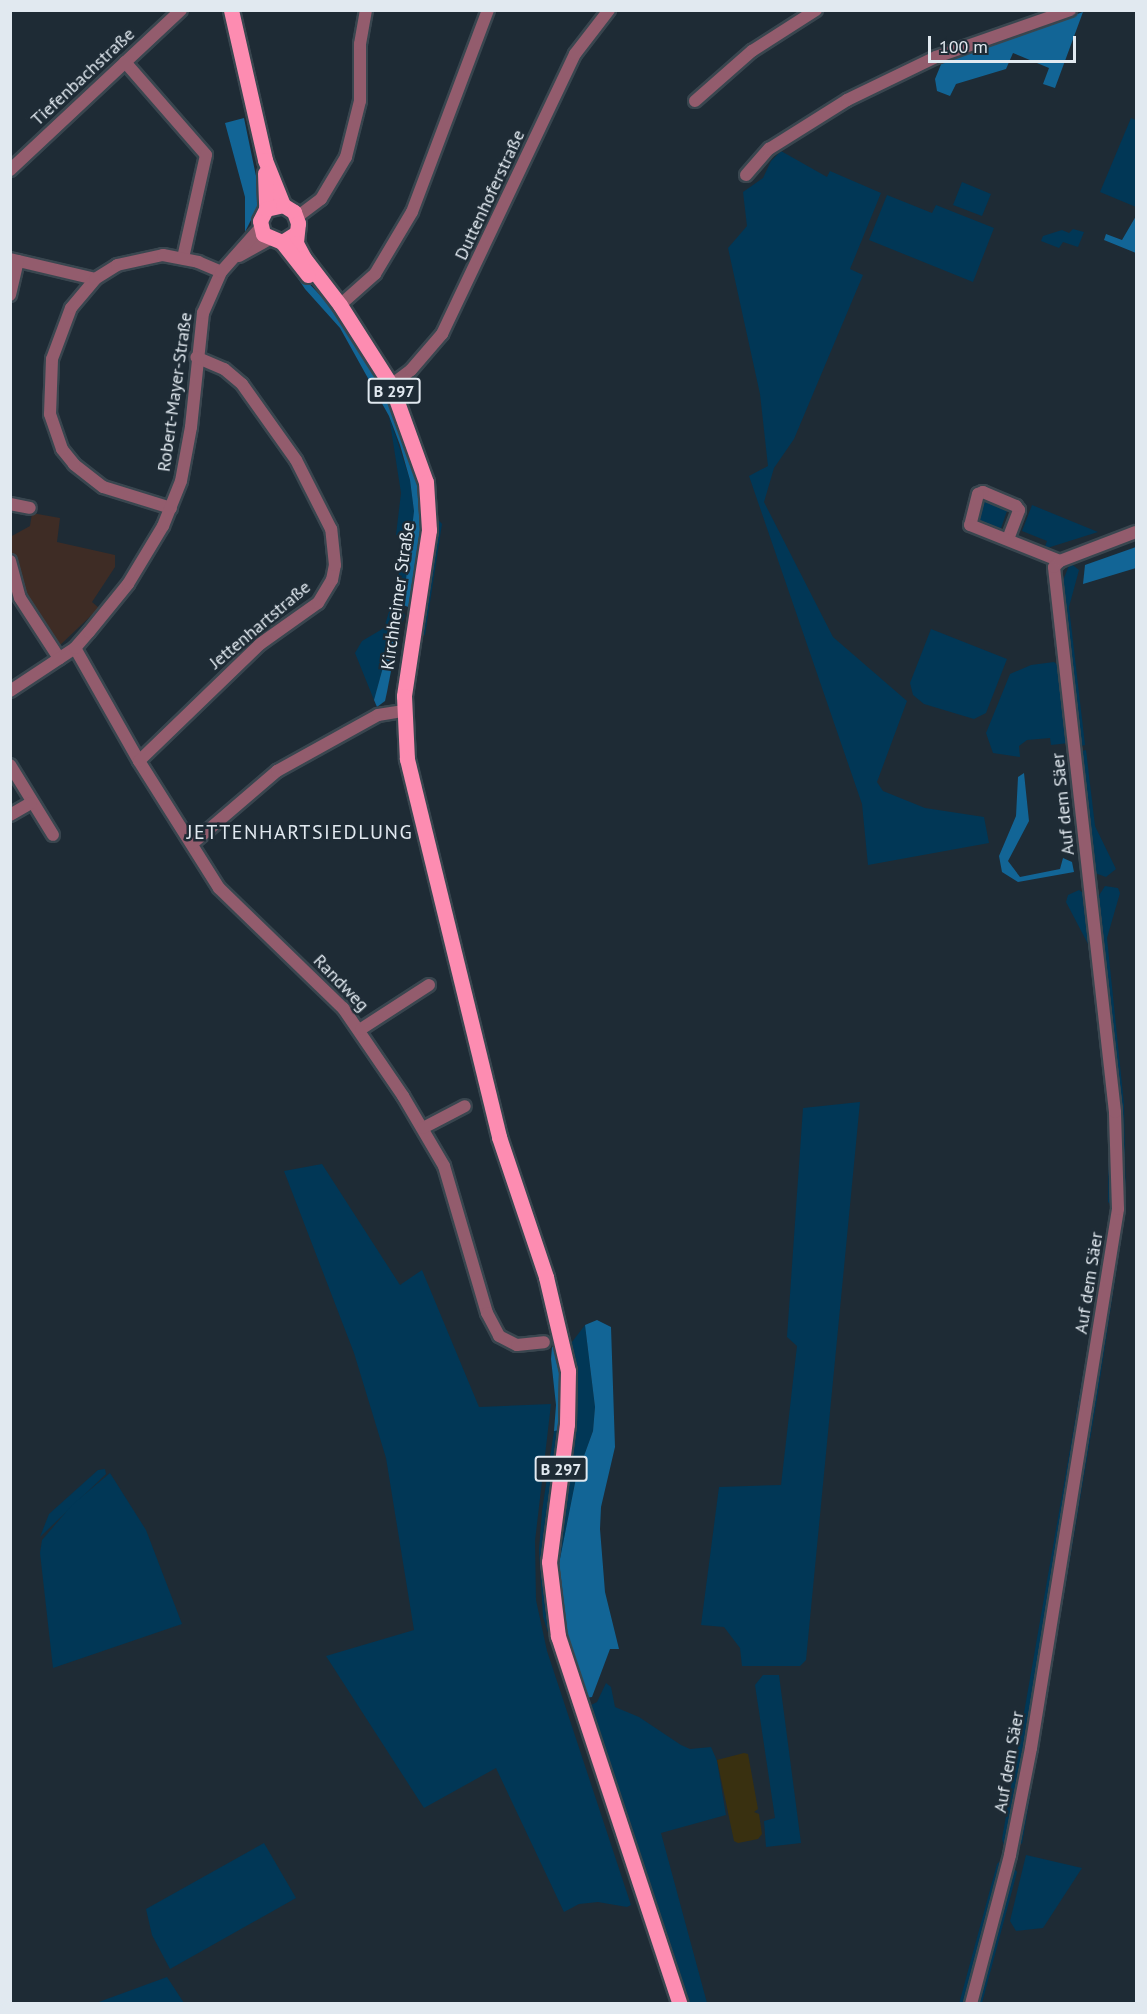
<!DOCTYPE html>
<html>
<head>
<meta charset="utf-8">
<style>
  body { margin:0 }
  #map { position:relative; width:1147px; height:2014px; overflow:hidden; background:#1e2b35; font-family:"PT Sans",sans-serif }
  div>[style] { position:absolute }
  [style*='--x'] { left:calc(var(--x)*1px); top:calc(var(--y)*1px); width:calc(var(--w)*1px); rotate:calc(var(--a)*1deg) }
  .education>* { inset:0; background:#3e2c25 }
  .green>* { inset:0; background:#013756 }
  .forest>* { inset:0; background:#126596 }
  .sand>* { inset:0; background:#393010 }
  .roads { filter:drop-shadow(2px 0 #39464f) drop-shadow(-2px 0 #39464f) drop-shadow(0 2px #39464f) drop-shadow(0 -2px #39464f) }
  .minor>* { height:12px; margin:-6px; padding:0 6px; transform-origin:6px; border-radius:6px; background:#935c6d }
  .major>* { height:15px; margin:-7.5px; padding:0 7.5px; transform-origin:7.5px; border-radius:7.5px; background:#fd8cb1 }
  span { translate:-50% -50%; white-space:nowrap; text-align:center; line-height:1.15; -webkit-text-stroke:5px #1e2b35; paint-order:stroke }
  .shield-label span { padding:2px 4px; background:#1e2b35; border:2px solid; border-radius:4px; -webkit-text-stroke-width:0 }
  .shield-label { font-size:16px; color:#e1e9f0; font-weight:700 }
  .street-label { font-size:18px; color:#e1e9f0 }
  .neighbourhood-label { font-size:20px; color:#e1e9f0; letter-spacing:1.5px }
  .frame { position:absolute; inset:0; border:12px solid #e1e9f0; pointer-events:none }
  .scale { position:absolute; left:928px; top:36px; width:148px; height:27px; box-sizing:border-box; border:3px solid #e1e9f0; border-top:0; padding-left:8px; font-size:18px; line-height:21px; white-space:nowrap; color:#e1e9f0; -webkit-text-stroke:4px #1e2b35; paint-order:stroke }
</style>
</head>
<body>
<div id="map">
  <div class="education">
    <div style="clip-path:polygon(32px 513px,60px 518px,57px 542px,115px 555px,115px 567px,92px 602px,99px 608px,56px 649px,21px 592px,11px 552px,10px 537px,30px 526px)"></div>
  </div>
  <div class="green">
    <div style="clip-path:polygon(1131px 118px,1136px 120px,1136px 207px,1100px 192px)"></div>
    <div style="clip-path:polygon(781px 151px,827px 177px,830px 171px,881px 193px,850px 269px,863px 275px,794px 439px,774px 468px,764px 502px,833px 637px,907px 701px,877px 782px,883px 791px,925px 808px,984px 817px,989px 843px,868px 865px,862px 804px,749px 476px,768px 466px,760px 394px,728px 248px,747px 226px,743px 192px,763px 178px,771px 161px)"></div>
    <div style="clip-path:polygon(962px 182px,991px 194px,982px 216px,953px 205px)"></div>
    <div style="clip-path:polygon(887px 195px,932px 213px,936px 205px,994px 228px,973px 282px,869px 240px)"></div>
    <div style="clip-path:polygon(1073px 229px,1084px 232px,1078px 247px,1063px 242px,1059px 248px,1041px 241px,1043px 236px,1062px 230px,1069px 233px)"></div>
    <div style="clip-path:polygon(389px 416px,410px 480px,414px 511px,403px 605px,396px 586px,407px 538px,396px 535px,401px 493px)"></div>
    <div style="clip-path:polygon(987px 497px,1013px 507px,1015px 514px,1007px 511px,1000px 531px,977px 522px,981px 499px)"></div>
    <div style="clip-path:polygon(1032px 505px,1098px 532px,1044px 549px,1047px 541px,1022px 531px)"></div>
    <div style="clip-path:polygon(435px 516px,442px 524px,425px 635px,421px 634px)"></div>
    <div style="clip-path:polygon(1070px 563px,1079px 570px,1069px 607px,1085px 745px,1081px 746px,1062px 583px)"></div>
    <div style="clip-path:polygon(395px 592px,405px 616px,399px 629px,394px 627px,374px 700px,355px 653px,362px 641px,384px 628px)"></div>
    <div style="clip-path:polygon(931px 629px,1007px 659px,986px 713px,974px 719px,924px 704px,913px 695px,910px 683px)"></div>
    <div style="clip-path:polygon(1054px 662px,1059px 666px,1069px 743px,1051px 745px,1050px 738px,1027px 740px,1019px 746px,1020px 757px,993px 753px,986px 733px,1010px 674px,1031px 665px)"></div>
    <div style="clip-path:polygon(1086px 750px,1095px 826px,1116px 869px,1106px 877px,1095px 873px,1082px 751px)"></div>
    <div style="clip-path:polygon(1105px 886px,1118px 888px,1120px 893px,1107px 938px,1124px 1104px,1126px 1205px,1122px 1110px,1098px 897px)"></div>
    <div style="clip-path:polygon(1079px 890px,1088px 896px,1113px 1121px,1112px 1206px,1108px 1202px,1109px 1120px,1091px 965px,1088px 944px,1066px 902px,1068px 895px)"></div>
    <div style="clip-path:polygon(860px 1102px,806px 1660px,800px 1666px,742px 1666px,740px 1648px,724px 1627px,701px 1625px,719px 1487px,781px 1485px,797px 1346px,787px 1337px,803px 1108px)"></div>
    <div style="clip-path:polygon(322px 1164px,400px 1285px,422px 1270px,479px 1407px,551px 1404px,535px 1541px,536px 1600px,547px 1651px,631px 1905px,627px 1907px,598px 1902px,579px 1904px,564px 1912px,496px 1768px,424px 1808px,326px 1656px,414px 1630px,386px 1458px,354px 1353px,284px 1171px)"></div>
    <div style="clip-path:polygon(1125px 1213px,1098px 1393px,1022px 1844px,1018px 1841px)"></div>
    <div style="clip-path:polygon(1111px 1214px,1023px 1765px,1007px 1845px,1004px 1846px,1002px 1839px)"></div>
    <div style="clip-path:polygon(585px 1325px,595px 1407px,593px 1431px,576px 1478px,557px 1574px,557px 1529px,575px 1416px,572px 1342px)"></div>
    <div style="clip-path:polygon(561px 1430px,544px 1577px,640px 1900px,638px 1907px,543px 1617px,539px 1550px,542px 1511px,554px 1431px)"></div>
    <div style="clip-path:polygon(105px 1469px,106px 1474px,40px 1537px,49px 1514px,98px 1470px)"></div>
    <div style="clip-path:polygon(110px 1473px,146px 1530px,182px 1624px,53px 1668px,40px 1553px,42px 1540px,72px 1505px)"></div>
    <div style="clip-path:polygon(763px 1675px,779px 1675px,801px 1843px,766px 1847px,764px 1821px,775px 1818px,755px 1685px)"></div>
    <div style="clip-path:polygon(606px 1683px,611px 1687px,615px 1707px,639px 1717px,681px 1745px,690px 1749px,711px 1747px,717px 1761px,726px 1815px,661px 1833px,707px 2003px,687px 2003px,589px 1706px,597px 1702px)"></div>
    <div style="clip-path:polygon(264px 1843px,296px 1898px,170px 1969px,152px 1935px,146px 1909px)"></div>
    <div style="clip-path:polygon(1026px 1855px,1082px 1868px,1043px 1928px,1016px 1931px,1010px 1921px)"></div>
    <div style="clip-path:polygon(1000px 1861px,965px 2003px,959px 2004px,997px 1864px)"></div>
    <div style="clip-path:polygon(1014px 1868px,1017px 1872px,982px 2003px,976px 2004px)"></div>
    <div style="clip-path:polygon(167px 1977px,184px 2003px,96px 2003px)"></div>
  </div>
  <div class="forest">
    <div style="clip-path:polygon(1083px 12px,1055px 88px,1043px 84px,1049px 68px,1013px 53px,1006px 69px,956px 84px,950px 96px,937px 91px,935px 79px,942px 62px)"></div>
    <div style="clip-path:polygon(244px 118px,261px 200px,245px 232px,245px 197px,225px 123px)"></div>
    <div style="clip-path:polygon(1136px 216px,1136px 253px,1104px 240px,1106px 234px,1122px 240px)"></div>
    <div style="clip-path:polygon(300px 274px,336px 312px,377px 373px,416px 465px,425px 513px,411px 608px,403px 605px,414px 511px,410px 480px,400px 445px,389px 416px,340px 328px,305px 289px,297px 277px)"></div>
    <div style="clip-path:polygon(1136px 547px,1136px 568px,1083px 584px,1085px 565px)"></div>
    <div style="clip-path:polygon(394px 627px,399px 629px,387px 692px,385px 701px,377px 707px,374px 700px)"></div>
    <div style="clip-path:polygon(1024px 773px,1029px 821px,1008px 861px,1020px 877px,1060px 869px,1063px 858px,1072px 862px,1074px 872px,1018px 882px,1002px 872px,999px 856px,1016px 816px,1018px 777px)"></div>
    <div style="clip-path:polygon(597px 1320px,611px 1327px,615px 1447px,601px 1507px,600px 1529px,605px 1592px,619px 1649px,610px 1649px,592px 1697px,585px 1698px,563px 1620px,557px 1574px,576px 1478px,593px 1431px,595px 1407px,585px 1325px)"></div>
    <div style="clip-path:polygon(556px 1346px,561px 1356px,561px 1430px,554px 1431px,556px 1405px,551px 1359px,552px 1347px)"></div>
  </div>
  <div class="sand">
    <div style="clip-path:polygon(744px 1753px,748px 1754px,758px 1809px,754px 1812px,759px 1814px,762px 1834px,758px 1839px,738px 1843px,734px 1841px,717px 1760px)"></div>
  </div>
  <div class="roads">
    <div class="minor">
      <div style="--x:125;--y:62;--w:123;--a:48.9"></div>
      <div style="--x:206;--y:155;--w:106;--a:102.6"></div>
      <div style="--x:695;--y:101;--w:76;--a:-41.3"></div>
      <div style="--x:752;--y:51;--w:76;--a:-32.6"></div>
      <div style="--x:10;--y:170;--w:234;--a:-43.1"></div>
      <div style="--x:746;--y:175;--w:35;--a:-49"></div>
      <div style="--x:769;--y:149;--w:92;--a:-32.1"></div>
      <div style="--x:847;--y:100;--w:99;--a:-25.8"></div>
      <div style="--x:936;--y:57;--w:142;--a:-19.3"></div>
      <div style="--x:297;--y:217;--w:30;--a:-37"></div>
      <div style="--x:321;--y:199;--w:49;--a:-59.2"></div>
      <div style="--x:346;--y:157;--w:58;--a:-76"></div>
      <div style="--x:360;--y:101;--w:57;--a:-90"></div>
      <div style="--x:360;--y:44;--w:35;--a:-80"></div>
      <div style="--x:239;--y:256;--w:33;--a:-29"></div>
      <div style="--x:10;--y:259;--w:87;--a:13.2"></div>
      <div style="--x:10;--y:295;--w:35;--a:-77"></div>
      <div style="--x:340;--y:305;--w:47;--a:-41.5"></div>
      <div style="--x:375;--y:274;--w:72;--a:-59.2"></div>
      <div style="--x:412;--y:212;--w:216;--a:-69.4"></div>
      <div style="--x:391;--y:385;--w:25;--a:-37"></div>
      <div style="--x:411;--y:370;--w:48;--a:-49.3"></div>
      <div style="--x:442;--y:334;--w:310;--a:-64.6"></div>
      <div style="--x:575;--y:54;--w:56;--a:-52.3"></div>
      <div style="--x:10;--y:504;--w:20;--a:11"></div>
      <div style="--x:171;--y:508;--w:71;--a:-162.8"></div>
      <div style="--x:103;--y:487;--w:37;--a:-142"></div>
      <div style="--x:74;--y:464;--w:19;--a:-129"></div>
      <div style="--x:62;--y:449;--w:37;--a:-109"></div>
      <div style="--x:50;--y:414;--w:55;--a:-87.9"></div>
      <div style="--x:52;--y:359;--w:54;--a:-69.6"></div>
      <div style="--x:71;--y:308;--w:38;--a:-50"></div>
      <div style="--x:95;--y:279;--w:26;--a:-32"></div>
      <div style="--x:117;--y:265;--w:47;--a:-12.3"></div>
      <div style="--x:163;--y:255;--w:36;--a:11"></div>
      <div style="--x:198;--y:262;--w:25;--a:23"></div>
      <div style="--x:1008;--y:539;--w:31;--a:-69"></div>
      <div style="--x:1019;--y:510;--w:5;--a:-127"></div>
      <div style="--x:1016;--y:506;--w:36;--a:-157"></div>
      <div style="--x:983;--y:492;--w:5;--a:158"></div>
      <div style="--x:978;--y:494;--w:32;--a:104"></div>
      <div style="--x:970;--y:525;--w:97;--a:21.8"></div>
      <div style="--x:10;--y:561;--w:38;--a:75"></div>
      <div style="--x:20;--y:598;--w:72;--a:57"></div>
      <div style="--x:75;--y:648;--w:130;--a:60.5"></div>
      <div style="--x:139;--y:761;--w:150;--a:57.8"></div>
      <div style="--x:219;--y:888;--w:173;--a:44.1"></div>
      <div style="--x:343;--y:1008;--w:107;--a:55.7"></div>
      <div style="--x:403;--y:1096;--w:81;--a:59.6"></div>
      <div style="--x:444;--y:1166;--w:153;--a:73.7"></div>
      <div style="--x:487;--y:1313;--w:26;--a:62"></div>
      <div style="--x:499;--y:1336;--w:20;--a:27"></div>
      <div style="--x:517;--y:1345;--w:27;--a:-6"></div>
      <div style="--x:10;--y:691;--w:78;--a:-33.5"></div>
      <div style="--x:75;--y:648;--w:21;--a:-49"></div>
      <div style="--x:89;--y:632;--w:62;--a:-50.9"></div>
      <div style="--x:128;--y:584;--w:68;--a:-58.9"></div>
      <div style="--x:163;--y:526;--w:48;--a:-68.2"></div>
      <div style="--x:181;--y:481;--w:55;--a:-79.5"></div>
      <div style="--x:191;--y:427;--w:115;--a:-84"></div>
      <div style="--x:203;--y:313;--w:45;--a:-66.3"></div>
      <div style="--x:221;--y:272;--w:59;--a:-48.4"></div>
      <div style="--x:139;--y:761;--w:168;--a:-44"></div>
      <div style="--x:260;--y:644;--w:71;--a:-35.3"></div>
      <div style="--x:318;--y:603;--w:27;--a:-59"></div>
      <div style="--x:332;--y:580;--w:15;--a:-79"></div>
      <div style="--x:335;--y:565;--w:36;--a:-96"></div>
      <div style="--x:331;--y:529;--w:77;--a:-116.9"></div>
      <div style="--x:296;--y:460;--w:93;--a:-125.4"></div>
      <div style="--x:242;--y:384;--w:23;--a:-140"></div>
      <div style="--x:224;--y:369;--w:30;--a:-157"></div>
      <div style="--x:10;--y:765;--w:82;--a:58.4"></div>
      <div style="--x:10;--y:815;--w:24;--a:-30"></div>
      <div style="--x:193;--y:843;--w:111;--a:-40.6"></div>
      <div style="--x:277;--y:771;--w:115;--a:-29"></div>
      <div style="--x:378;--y:715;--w:26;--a:-9"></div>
      <div style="--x:361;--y:1029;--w:81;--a:-32.9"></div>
      <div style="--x:423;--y:1128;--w:47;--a:-27.6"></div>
      <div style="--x:971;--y:2004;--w:154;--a:-75.3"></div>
      <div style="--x:1010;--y:1855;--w:109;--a:-78.9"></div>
      <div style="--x:1031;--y:1748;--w:546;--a:-80.83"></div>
      <div style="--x:1118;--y:1209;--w:97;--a:-91.8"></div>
      <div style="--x:1115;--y:1112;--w:548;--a:-96.39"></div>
      <div style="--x:1054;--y:567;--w:8;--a:-45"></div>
      <div style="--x:1060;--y:561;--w:81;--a:-20.9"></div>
    </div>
    <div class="major">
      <div style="--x:231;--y:10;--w:154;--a:77.2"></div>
      <div style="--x:265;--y:160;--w:48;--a:68.2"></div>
      <div style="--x:265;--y:173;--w:36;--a:88"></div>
      <div style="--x:266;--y:209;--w:13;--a:117"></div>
      <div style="--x:260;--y:221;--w:13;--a:77"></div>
      <div style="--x:263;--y:234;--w:21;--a:23"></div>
      <div style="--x:282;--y:242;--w:15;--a:-32"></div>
      <div style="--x:266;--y:209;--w:17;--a:-13"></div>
      <div style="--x:283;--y:205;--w:13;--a:32"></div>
      <div style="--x:294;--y:212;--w:12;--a:70"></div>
      <div style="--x:298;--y:223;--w:20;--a:96"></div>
      <div style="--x:296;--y:243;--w:17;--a:62"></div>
      <div style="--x:304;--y:258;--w:59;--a:52.5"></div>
      <div style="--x:340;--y:305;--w:95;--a:57.5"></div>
      <div style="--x:391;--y:385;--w:103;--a:70.2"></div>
      <div style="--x:426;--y:482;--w:48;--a:86.4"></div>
      <div style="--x:429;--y:530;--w:168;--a:98.6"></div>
      <div style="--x:404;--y:696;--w:63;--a:87.3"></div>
      <div style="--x:407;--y:759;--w:389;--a:76.3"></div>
      <div style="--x:499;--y:1137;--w:148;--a:71.4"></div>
      <div style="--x:546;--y:1277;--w:97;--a:76.8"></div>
      <div style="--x:568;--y:1371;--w:53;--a:91.1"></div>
      <div style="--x:567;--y:1424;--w:139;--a:97.4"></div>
      <div style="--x:549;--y:1562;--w:75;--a:83.1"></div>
      <div style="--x:558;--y:1636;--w:388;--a:71.7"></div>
      <div style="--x:282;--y:242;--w:42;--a:51.8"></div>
    </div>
  </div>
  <div class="shield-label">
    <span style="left:394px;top:391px">B 297</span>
    <span style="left:561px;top:1469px">B 297</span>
  </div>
  <div class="street-label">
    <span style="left:83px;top:77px;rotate:-43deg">Tiefenbachstraße</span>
    <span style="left:490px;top:195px;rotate:-65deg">Duttenhoferstraße</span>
    <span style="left:175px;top:392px;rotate:-82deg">Robert-Mayer-Straße</span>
    <span style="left:398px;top:596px;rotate:-82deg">Kirchheimer Straße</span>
    <span style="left:260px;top:625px;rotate:-40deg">Jettenhartstraße</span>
    <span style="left:1063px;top:804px;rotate:-96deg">Auf dem Säer</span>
    <span style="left:341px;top:983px;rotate:46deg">Randweg</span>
    <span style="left:1089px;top:1283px;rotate:-81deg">Auf dem Säer</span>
    <span style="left:1009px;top:1762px;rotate:-80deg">Auf dem Säer</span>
  </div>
  <div class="neighbourhood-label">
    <span style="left:300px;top:832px">JETTENHARTSIEDLUNG</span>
  </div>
  <div class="frame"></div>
  <div class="scale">100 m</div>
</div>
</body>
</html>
